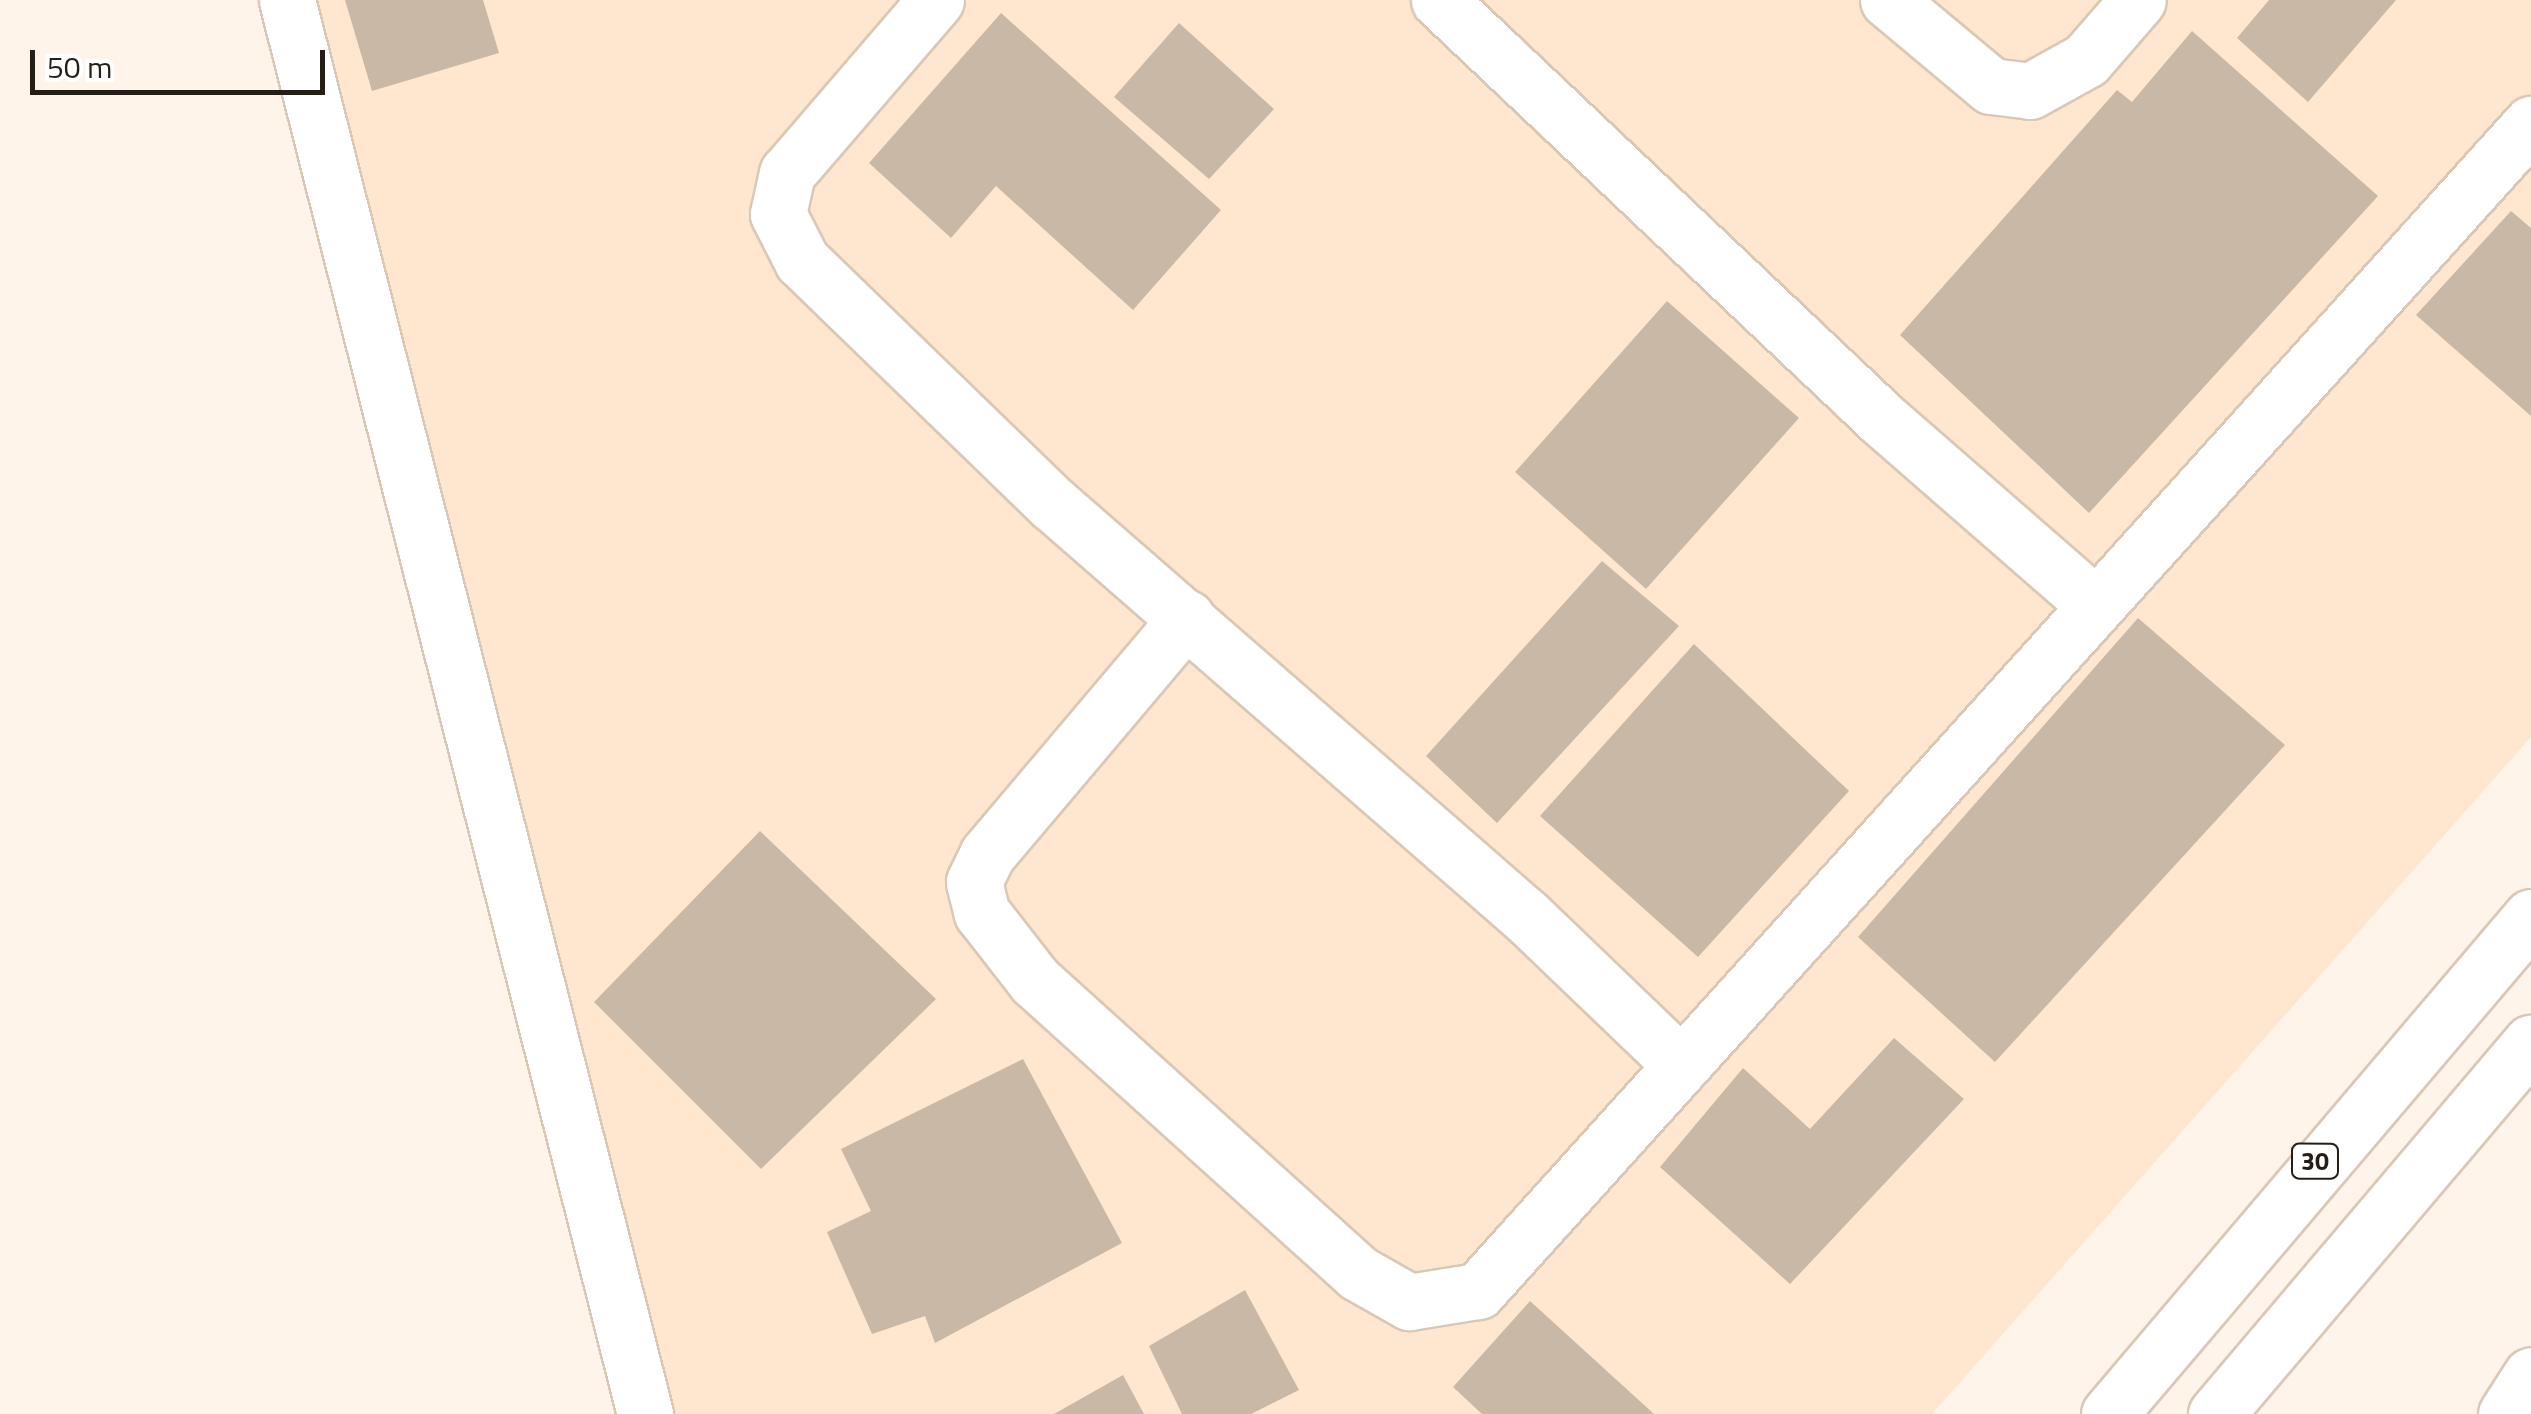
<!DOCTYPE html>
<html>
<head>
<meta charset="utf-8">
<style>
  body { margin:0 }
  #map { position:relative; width:2531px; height:1414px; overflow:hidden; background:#fff4e9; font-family:"Titillium Web",sans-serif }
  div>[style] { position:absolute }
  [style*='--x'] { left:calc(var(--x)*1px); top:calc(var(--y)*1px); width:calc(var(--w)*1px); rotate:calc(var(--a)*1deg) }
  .built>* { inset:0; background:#ffe6ce }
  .building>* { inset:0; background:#cab8a7 }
  .roads { filter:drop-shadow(2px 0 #dac8b6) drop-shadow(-2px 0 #dac8b6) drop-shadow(0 2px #dac8b6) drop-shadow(0 -2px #dac8b6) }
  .minor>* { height:55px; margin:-27.5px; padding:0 27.5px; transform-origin:27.5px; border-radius:27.5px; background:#fff }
  .highway>* { height:55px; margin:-27.5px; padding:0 27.5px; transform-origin:27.5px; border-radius:27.5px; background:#fff }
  span { translate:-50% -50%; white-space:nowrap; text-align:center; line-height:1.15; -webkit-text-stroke:9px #fff; paint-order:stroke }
  .shield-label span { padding:2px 8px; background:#fff; border:2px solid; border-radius:8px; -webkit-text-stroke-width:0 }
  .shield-label { font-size:25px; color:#241e17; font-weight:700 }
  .scale { position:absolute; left:30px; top:50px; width:295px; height:45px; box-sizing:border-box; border:5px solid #241e17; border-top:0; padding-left:12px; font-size:30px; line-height:35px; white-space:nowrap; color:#241e17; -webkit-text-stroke:8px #fff; paint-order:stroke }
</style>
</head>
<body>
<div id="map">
  <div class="built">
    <div style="clip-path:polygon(309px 0,2531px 0,2531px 737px,1932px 1414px,670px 1414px)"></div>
  </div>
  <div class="building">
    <div style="clip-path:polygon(345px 0,483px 0,499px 53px,372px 91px)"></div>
    <div style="clip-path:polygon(2269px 0,2396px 0,2308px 102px,2237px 38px)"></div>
    <div style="clip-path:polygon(1001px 13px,1221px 210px,1133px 310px,996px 186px,951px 238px,869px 163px)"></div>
    <div style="clip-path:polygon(1179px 23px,1274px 109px,1209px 179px,1114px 97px)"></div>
    <div style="clip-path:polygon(2192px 31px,2378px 196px,2089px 513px,1900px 335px,2117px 90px,2132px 102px)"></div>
    <div style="clip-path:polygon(2511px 211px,2531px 228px,2531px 416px,2416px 315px)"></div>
    <div style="clip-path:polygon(1667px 301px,1799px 418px,1646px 589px,1515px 472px)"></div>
    <div style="clip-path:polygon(1602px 561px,1679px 626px,1497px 823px,1426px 756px)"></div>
    <div style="clip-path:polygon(2138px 618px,2285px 745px,1995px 1062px,1858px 937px)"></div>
    <div style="clip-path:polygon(1694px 644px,1849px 791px,1698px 957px,1540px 816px)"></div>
    <div style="clip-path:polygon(760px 831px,936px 999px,761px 1169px,594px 1002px)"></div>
    <div style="clip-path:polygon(1894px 1038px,1964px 1099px,1790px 1284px,1660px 1167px,1743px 1068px,1810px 1129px)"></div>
    <div style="clip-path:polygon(1023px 1059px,1122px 1243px,935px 1343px,925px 1316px,872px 1334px,827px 1232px,871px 1211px,841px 1149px)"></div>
    <div style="clip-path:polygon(1245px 1290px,1299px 1390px,1251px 1414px,1182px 1414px,1149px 1346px)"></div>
    <div style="clip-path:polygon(1530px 1301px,1654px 1414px,1482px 1414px,1453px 1387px)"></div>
    <div style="clip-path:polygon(1123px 1375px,1144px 1414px,1054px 1414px)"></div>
  </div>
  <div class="roads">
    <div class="minor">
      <div style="--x:287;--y:0;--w:1459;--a:75.79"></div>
      <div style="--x:936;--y:0;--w:228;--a:130.7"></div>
      <div style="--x:787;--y:173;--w:42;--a:102.4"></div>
      <div style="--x:778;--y:214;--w:53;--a:62.9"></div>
      <div style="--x:802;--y:261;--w:348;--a:44.1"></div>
      <div style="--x:1052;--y:503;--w:630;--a:41.07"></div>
      <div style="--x:1527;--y:917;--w:208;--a:43.8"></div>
      <div style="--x:1439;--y:0;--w:610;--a:43.41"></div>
      <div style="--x:1882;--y:419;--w:281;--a:41.1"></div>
      <div style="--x:1888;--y:0;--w:134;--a:39.9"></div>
      <div style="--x:1991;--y:86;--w:39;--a:7"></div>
      <div style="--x:2030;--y:91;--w:64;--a:-29"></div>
      <div style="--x:2086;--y:60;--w:79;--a:-49.1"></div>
      <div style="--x:1187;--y:618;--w:310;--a:130.2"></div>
      <div style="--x:987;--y:855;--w:30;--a:116"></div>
      <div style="--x:974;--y:882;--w:32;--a:76"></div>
      <div style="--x:982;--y:913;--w:86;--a:52.1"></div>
      <div style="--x:1035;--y:981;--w:435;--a:42.1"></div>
      <div style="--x:1358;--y:1273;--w:59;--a:29.6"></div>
      <div style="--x:1409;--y:1302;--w:70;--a:-9.1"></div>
      <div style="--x:1478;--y:1291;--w:1572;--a:-47.94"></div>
      <div style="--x:2506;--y:1414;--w:46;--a:-57.3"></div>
    </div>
    <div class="highway">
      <div style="--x:2109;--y:1414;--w:652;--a:-49.67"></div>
      <div style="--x:2216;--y:1414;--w:487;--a:-49.7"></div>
    </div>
  </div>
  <div class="shield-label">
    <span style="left:2315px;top:1161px">30</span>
  </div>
  <div class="scale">50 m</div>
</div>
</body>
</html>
